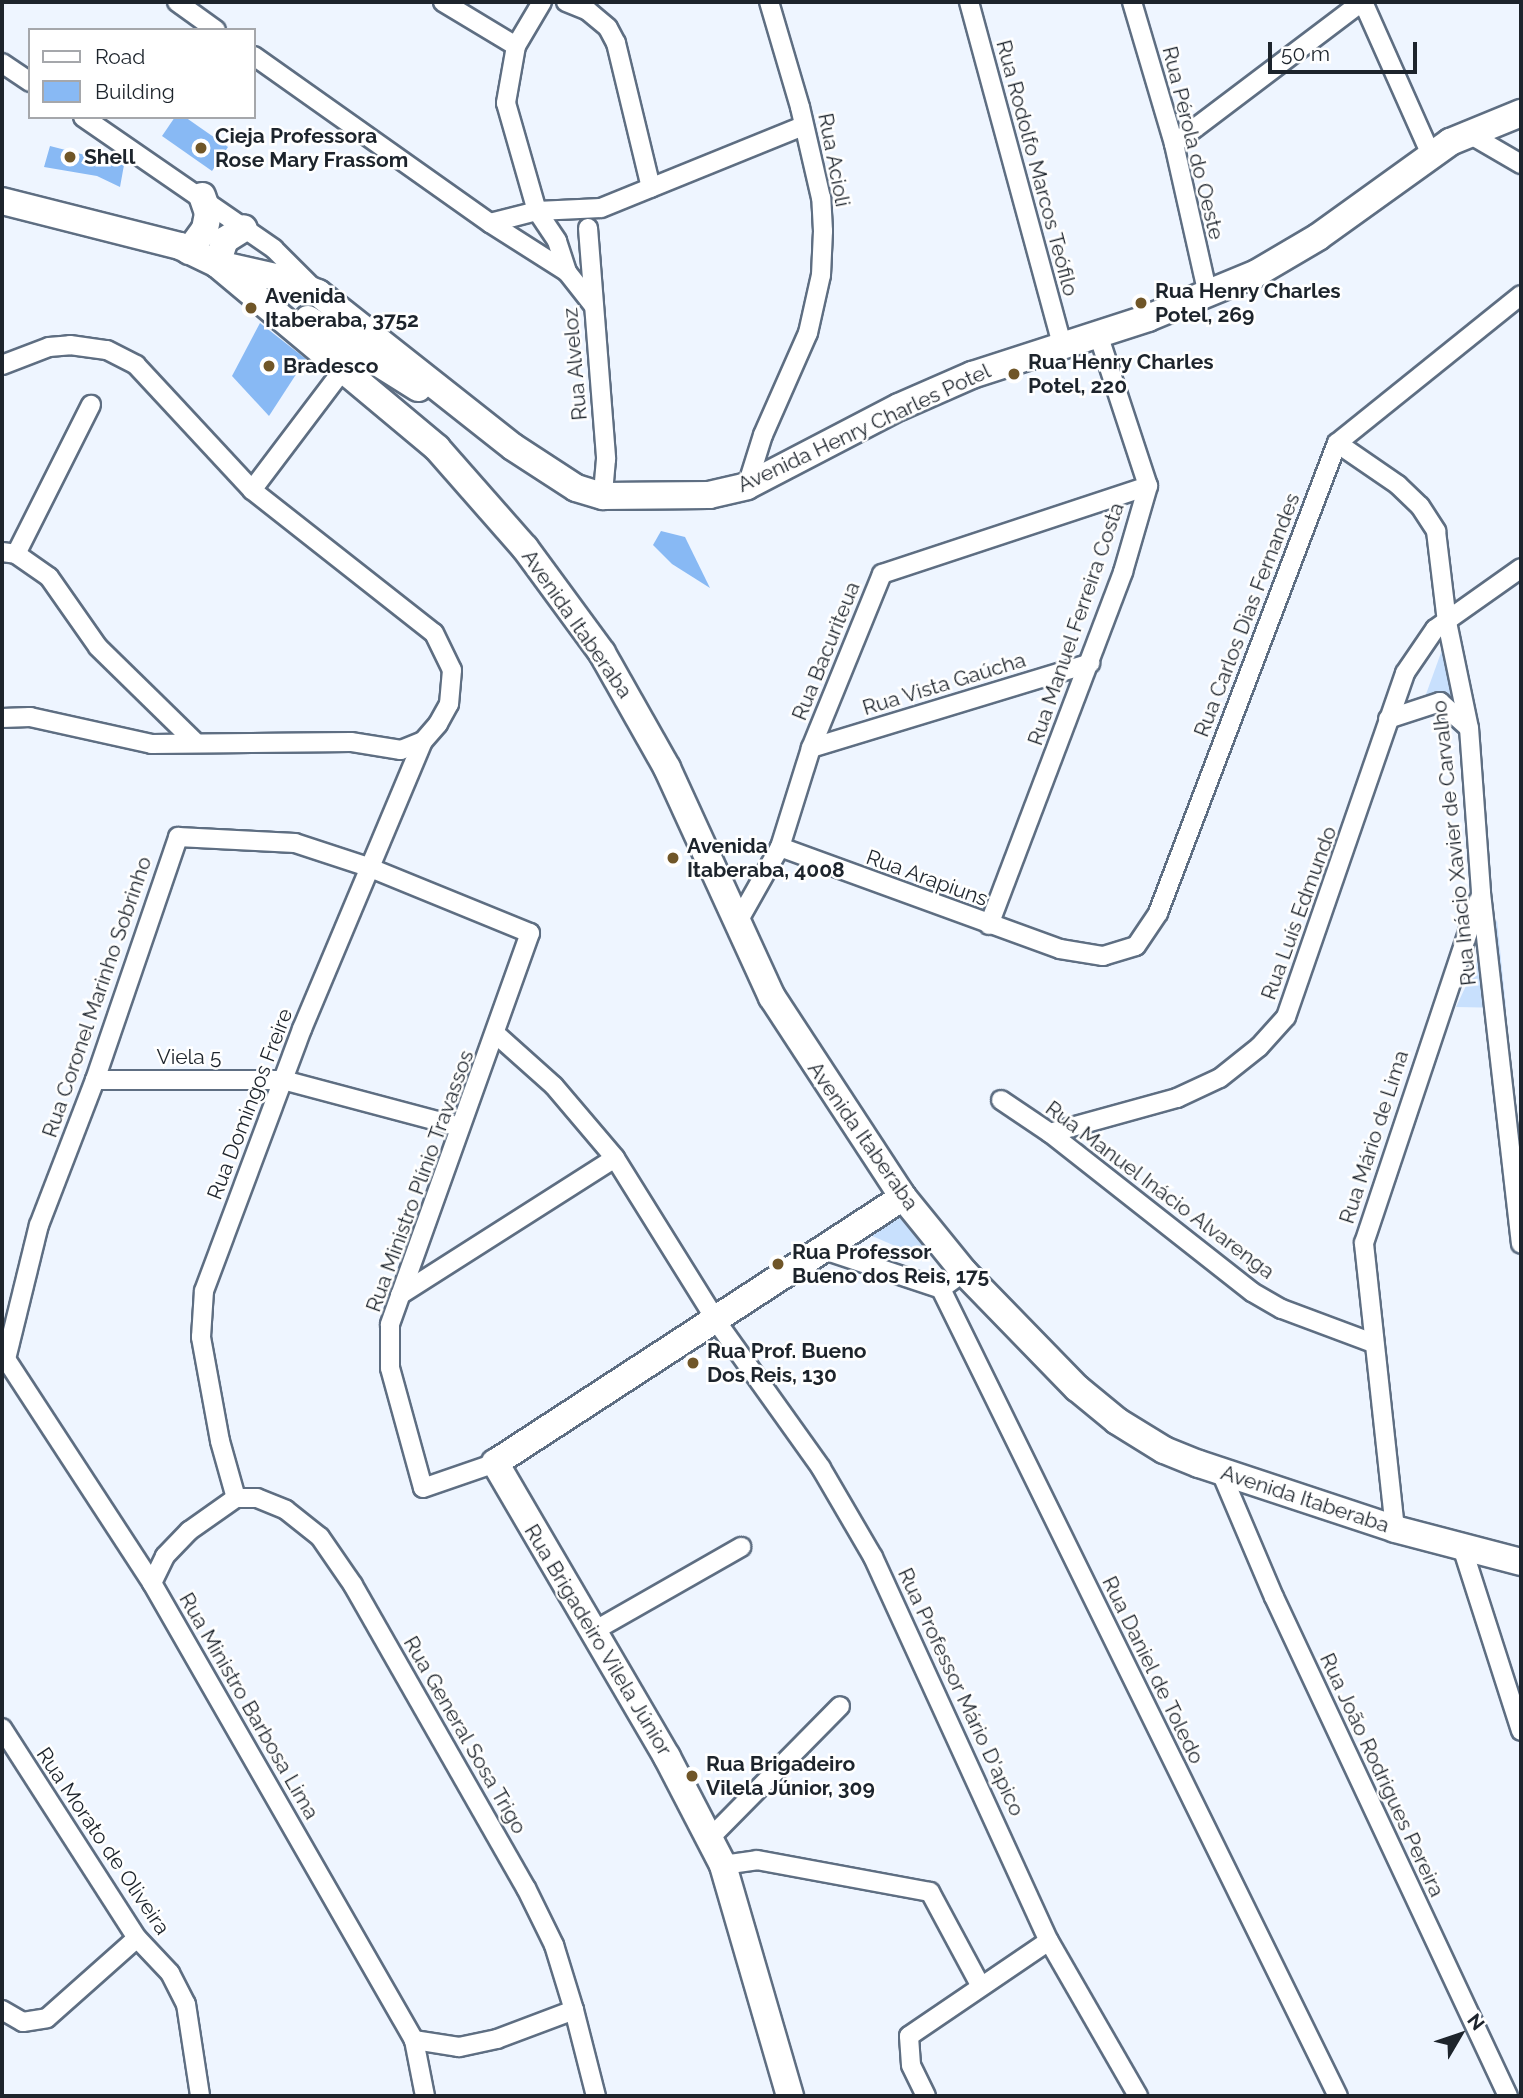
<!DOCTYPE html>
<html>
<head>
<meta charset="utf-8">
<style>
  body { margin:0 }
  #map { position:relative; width:1523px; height:2098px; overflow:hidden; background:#eef5ff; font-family:Raleway,sans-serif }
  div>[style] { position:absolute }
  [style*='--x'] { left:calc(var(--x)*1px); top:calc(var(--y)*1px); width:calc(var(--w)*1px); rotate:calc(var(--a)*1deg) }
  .green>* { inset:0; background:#c8e0fd }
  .building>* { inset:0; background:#88b9f4 }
  .roads { filter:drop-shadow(2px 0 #5e6e82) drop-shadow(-2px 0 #5e6e82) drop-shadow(0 2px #5e6e82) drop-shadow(0 -2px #5e6e82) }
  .street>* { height:18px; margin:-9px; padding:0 9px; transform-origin:9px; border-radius:9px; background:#fff }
  .secondary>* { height:26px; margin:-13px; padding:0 13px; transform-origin:13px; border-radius:13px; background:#fff }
  .dots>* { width:19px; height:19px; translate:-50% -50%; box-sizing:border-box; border:4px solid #fff; border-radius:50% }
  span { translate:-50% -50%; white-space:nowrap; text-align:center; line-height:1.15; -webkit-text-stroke:5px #fff; paint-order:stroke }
  .poi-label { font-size:21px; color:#1d242c; font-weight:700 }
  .left { translate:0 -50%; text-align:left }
  .street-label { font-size:21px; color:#1d242c }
  .frame { position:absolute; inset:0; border:4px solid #1d242c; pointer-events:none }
  .legend { position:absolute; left:28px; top:28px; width:228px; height:91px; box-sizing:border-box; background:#fff; border:2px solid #a5a7ab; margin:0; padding:9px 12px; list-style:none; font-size:21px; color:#1d242c }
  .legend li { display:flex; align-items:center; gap:14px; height:35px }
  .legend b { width:35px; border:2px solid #a5a7ab }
  .north { position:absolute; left:1425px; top:2000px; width:70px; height:70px; -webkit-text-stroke:5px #fff; paint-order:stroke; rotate:51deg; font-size:19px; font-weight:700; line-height:28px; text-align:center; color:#1d242c }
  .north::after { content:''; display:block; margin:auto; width:24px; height:32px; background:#1d242c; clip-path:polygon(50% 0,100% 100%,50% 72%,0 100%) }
  .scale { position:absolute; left:1268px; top:42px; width:149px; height:32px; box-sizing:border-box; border:4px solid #1d242c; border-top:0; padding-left:9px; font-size:21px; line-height:24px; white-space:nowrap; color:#1d242c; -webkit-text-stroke:5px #fff; paint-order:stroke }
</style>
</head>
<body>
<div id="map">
  <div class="green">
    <div style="clip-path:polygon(1450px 648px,1455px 701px,1425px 697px,1442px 650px)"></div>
    <div style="clip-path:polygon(1497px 920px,1506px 1008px,1456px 1007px)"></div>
    <div style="clip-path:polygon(905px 1210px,925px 1236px,918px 1256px,870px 1235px)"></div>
  </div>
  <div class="building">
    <div style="clip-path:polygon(175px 117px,185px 117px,228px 147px,212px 171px,162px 136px)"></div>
    <div style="clip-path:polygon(50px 146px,124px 165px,120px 187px,97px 176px,44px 167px)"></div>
    <div style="clip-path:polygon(260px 323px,306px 359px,269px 416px,232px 376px)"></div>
    <div style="clip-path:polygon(661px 531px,685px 537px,710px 588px,672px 564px,653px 545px)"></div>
  </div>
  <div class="roads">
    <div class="street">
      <div style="--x:177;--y:2;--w:48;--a:35.7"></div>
      <div style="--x:443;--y:2;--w:85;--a:31.1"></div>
      <div style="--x:542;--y:2;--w:51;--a:120.6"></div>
      <div style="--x:516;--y:46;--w:58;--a:100"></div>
      <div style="--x:506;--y:103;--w:112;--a:74"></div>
      <div style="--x:537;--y:211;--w:36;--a:56"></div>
      <div style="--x:557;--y:241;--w:33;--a:72"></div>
      <div style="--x:566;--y:2;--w:24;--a:22"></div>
      <div style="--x:588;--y:11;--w:26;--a:40"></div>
      <div style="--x:608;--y:28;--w:17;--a:62"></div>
      <div style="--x:616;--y:43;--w:149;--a:76.4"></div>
      <div style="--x:969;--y:2;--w:355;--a:74.8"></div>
      <div style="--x:1132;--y:2;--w:148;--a:73.5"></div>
      <div style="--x:1174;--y:144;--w:155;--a:77.3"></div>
      <div style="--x:1363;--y:2;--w:167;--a:66"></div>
      <div style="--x:254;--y:56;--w:289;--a:35.3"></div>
      <div style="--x:2;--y:63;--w:34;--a:34"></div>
      <div style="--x:83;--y:117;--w:232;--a:34.6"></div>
      <div style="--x:274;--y:249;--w:55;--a:45"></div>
      <div style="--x:1466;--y:132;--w:64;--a:30.2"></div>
      <div style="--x:1174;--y:144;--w:236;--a:-37.1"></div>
      <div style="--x:588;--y:228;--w:232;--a:85.5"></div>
      <div style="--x:606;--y:459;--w:37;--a:95"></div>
      <div style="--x:593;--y:305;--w:42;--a:-128.2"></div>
      <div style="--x:567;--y:272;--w:91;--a:-147.5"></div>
      <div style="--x:490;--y:223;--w:49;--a:-14.3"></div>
      <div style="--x:537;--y:211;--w:64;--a:-2.7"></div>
      <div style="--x:601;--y:208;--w:218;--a:-22.1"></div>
      <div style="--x:2;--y:365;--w:50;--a:-21"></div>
      <div style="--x:49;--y:347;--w:21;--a:-5"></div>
      <div style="--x:70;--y:345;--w:37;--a:8"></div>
      <div style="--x:107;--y:350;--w:33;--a:27"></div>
      <div style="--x:136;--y:365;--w:171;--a:47.1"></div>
      <div style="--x:252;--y:490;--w:231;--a:38.2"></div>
      <div style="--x:434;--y:633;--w:41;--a:64.1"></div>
      <div style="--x:452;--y:670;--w:34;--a:95"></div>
      <div style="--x:449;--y:704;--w:23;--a:119"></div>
      <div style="--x:438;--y:724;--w:23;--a:131"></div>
      <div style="--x:423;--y:741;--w:24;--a:158"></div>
      <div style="--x:401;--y:750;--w:51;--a:-170.9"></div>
      <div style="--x:351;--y:742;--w:199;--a:179.4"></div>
      <div style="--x:152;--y:744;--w:125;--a:-167.5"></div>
      <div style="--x:30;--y:717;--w:28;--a:178"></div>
      <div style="--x:1337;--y:443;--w:74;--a:34.5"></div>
      <div style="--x:1398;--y:485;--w:30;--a:44"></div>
      <div style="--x:1420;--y:506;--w:30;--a:57"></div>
      <div style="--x:1436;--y:531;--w:92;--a:83.1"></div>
      <div style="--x:1447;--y:622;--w:108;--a:78.3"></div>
      <div style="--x:1469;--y:728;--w:165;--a:85.8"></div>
      <div style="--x:1481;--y:893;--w:353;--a:83.5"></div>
      <div style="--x:747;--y:486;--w:53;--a:-72.6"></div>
      <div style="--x:763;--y:435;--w:111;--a:-66.2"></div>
      <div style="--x:808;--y:333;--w:59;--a:-77.4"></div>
      <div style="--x:821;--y:275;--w:44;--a:-87.4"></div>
      <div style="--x:823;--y:231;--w:33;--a:-93"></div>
      <div style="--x:821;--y:198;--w:93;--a:-103"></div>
      <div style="--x:800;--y:107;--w:109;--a:-106.4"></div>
      <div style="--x:252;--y:490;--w:159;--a:-52.9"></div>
      <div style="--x:2;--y:552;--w:14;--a:8"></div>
      <div style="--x:16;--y:554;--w:40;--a:34.9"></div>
      <div style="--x:49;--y:577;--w:85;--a:55"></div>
      <div style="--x:98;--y:647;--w:134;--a:44.4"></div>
      <div style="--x:16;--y:554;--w:167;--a:-63.3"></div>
      <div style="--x:1388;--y:719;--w:55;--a:-18.1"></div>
      <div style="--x:1440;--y:702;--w:36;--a:42"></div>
      <div style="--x:811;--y:748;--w:292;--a:-16.9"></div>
      <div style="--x:780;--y:847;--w:298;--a:20"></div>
      <div style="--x:1060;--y:949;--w:44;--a:9.2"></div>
      <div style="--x:1103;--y:956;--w:34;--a:-17"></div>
      <div style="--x:1136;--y:946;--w:40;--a:-56"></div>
      <div style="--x:1158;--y:913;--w:503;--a:-69.15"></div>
      <div style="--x:1337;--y:443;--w:236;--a:-38.8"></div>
      <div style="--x:736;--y:925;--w:90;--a:-60.6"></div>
      <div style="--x:780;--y:847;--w:104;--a:-72.6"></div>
      <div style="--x:811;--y:748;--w:188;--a:-67.8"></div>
      <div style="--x:882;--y:574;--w:280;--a:-18.3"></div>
      <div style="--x:989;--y:925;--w:378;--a:-69.2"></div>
      <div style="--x:1123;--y:572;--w:90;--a:-73.8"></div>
      <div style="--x:1148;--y:486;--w:160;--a:-108.2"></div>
      <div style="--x:497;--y:1035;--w:76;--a:41.8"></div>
      <div style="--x:554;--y:1086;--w:94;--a:49.7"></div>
      <div style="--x:615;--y:1158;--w:193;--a:58.1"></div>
      <div style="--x:717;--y:1322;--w:179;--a:54.5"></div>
      <div style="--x:821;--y:1468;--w:103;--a:59.7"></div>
      <div style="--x:873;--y:1557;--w:422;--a:65.4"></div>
      <div style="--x:1049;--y:1941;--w:179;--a:60.1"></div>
      <div style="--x:95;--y:1080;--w:188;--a:0"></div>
      <div style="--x:283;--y:1080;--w:183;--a:14.9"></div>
      <div style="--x:1001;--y:1100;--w:59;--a:34"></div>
      <div style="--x:1050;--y:1133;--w:257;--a:38.2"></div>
      <div style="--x:1252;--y:1292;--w:34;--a:30"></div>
      <div style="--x:1282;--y:1309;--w:97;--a:20.5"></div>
      <div style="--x:1050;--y:1133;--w:132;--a:-15.4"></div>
      <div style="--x:1177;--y:1098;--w:47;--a:-24.9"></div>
      <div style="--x:1220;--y:1078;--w:50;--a:-38.5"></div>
      <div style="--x:1259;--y:1047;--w:40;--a:-48"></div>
      <div style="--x:1286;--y:1017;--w:364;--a:-70.9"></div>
      <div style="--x:1405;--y:673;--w:53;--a:-55.7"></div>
      <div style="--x:1435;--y:629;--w:105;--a:-35.3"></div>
      <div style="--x:824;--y:1250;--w:123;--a:18.4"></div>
      <div style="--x:964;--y:1272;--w:29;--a:144"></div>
      <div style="--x:941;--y:1289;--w:899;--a:63.81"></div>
      <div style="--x:400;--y:1295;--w:255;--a:-32.5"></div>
      <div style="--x:2;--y:1353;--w:275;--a:56.9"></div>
      <div style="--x:152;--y:1583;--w:527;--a:60.17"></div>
      <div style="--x:414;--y:2040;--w:57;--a:78.9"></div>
      <div style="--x:6;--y:1359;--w:138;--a:-76.2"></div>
      <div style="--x:39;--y:1225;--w:155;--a:-68.9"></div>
      <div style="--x:95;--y:1080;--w:257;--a:-71.1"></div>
      <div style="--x:178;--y:837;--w:117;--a:2.9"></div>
      <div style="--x:295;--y:843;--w:77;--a:18.2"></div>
      <div style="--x:368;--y:867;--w:175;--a:22.2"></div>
      <div style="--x:530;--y:933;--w:416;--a:109.7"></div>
      <div style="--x:390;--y:1325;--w:43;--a:90"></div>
      <div style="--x:390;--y:1368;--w:124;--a:74.6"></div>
      <div style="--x:423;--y:1488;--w:76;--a:-19.1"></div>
      <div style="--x:1220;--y:1470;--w:138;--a:67"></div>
      <div style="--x:1274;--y:1597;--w:551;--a:64.88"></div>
      <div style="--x:236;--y:1498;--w:59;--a:-105.7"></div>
      <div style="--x:220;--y:1441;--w:106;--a:-100.4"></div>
      <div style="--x:201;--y:1337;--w:46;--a:-86.3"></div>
      <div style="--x:204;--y:1291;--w:280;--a:-69.5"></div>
      <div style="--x:302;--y:1029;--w:312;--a:-67.2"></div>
      <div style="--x:1395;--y:1529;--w:288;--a:-96.2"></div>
      <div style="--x:1364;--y:1243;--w:362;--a:-71.5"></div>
      <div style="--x:1462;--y:1547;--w:193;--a:72.2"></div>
      <div style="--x:152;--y:1583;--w:30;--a:-64"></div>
      <div style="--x:165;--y:1556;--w:35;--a:-46"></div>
      <div style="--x:189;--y:1531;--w:57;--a:-35.1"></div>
      <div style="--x:236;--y:1498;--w:21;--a:0"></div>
      <div style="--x:257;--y:1498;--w:31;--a:22"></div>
      <div style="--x:286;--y:1510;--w:43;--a:38.5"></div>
      <div style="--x:320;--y:1537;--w:58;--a:55.5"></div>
      <div style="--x:353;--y:1585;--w:349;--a:60.3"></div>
      <div style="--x:526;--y:1888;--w:64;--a:63.8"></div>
      <div style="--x:554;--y:1945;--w:68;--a:72.9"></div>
      <div style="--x:574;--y:2010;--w:82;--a:159.4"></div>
      <div style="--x:497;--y:2039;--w:39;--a:168"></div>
      <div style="--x:459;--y:2047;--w:46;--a:-171.2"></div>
      <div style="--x:592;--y:1632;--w:172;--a:-29.7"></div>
      <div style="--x:2;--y:1728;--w:250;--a:57.3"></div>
      <div style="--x:137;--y:1938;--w:48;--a:46.7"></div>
      <div style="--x:170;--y:1973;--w:35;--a:63"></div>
      <div style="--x:186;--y:2004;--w:93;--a:81.3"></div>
      <div style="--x:710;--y:1838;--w:185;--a:-45.4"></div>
      <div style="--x:723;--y:1865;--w:34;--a:-8"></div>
      <div style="--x:757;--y:1860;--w:176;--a:10.5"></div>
      <div style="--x:930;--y:1892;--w:106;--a:61.7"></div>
      <div style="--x:2;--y:2010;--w:24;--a:30"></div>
      <div style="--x:23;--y:2022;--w:24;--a:-9"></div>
      <div style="--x:47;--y:2018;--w:120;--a:-41.6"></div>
      <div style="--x:574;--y:2010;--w:89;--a:75.7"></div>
      <div style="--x:926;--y:2096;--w:34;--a:-116"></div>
      <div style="--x:911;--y:2065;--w:29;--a:-94"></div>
      <div style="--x:909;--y:2036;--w:169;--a:-34.2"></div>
    </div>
    <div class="secondary">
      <div style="--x:2;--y:201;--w:184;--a:14.2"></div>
      <div style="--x:180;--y:246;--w:41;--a:25.9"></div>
      <div style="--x:217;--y:264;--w:287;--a:39.9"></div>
      <div style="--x:437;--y:448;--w:133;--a:48.7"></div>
      <div style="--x:525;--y:548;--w:130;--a:53.7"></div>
      <div style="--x:602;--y:653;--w:132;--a:60.5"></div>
      <div style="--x:667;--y:768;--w:252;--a:65.4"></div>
      <div style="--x:772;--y:997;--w:239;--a:56.8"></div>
      <div style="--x:903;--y:1197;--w:97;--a:50.9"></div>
      <div style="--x:964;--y:1272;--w:162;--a:45.8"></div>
      <div style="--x:1077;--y:1388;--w:52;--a:39.5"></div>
      <div style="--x:1117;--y:1421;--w:55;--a:31.7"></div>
      <div style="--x:1164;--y:1450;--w:38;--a:22"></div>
      <div style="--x:1199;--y:1464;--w:206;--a:18.3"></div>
      <div style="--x:1395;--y:1529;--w:130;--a:14.7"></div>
      <div style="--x:189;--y:251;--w:27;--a:-54"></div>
      <div style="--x:205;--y:229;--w:16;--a:-79"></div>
      <div style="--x:208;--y:213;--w:18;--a:-109"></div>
      <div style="--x:217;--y:264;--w:25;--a:-72"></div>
      <div style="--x:225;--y:240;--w:22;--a:-32"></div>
      <div style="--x:222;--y:265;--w:59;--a:12.6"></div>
      <div style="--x:280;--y:278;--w:41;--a:21.5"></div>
      <div style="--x:318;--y:293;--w:248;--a:38.3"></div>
      <div style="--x:513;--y:447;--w:75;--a:33.1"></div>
      <div style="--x:576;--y:488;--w:28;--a:17"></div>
      <div style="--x:603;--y:496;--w:106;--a:-0.5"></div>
      <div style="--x:709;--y:495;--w:39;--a:-13"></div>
      <div style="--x:747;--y:486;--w:171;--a:-27.5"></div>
      <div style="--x:899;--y:407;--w:80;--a:-23.7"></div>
      <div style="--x:972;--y:375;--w:185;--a:-17.9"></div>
      <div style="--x:1148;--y:318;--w:118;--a:-22.4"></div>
      <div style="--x:1257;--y:273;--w:71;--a:-30.5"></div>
      <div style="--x:1318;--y:237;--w:163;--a:-35.7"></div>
      <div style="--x:1450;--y:142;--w:77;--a:-22.2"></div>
      <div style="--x:308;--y:319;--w:130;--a:32.1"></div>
      <div style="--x:790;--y:2096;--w:241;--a:-106.2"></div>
      <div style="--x:723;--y:1865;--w:122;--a:-117.4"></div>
      <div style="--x:667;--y:1757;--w:341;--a:-120.3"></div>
      <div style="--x:495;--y:1463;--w:487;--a:-33.1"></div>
    </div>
  </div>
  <div class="dots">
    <div style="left:201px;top:148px;background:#705628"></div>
    <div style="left:70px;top:157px;background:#705628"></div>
    <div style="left:1141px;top:303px;background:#705628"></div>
    <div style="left:251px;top:308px;background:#705628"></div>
    <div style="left:269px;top:366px;background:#705628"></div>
    <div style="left:1014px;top:374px;background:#705628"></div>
    <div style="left:673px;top:858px;background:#705628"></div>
    <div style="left:778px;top:1264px;background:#705628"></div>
    <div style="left:693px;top:1363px;background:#705628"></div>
    <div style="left:692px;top:1776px;background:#705628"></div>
  </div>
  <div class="poi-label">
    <span class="left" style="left:215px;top:148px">Cieja Professora<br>Rose Mary Frassom</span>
    <span class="left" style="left:84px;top:157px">Shell</span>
    <span class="left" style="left:1155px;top:303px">Rua Henry Charles<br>Potel, 269</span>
    <span class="left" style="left:265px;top:308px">Avenida<br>Itaberaba, 3752</span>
    <span class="left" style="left:1028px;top:374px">Rua Henry Charles<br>Potel, 220</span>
    <span class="left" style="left:283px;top:366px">Bradesco</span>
    <span class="left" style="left:687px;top:858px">Avenida<br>Itaberaba, 4008</span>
    <span class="left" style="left:792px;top:1264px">Rua Professor<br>Bueno dos Reis, 175</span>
    <span class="left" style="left:707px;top:1363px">Rua Prof. Bueno<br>Dos Reis, 130</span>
    <span class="left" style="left:706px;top:1776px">Rua Brigadeiro<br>Vilela Júnior, 309</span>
  </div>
  <div class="street-label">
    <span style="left:1193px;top:143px;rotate:76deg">Rua Pérola do Oeste</span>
    <span style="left:834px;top:160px;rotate:79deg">Rua Acioli</span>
    <span style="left:1037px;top:168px;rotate:75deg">Rua Rodolfo Marcos Teófilo</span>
    <span style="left:575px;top:364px;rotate:-95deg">Rua Alveloz</span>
    <span style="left:864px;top:428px;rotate:-25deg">Avenida Henry Charles Potel</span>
    <span style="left:1247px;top:615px;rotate:-69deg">Rua Carlos Dias Fernandes</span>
    <span style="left:577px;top:624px;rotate:55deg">Avenida Itaberaba</span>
    <span style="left:1076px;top:624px;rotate:-71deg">Rua Manuel Ferreira Costa</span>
    <span style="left:826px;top:651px;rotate:-68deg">Rua Bacuriteua</span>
    <span style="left:944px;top:684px;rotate:-17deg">Rua Vista Gaúcha</span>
    <span style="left:1454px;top:843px;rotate:-96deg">Rua Inácio Xavier de Carvalho</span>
    <span style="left:927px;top:878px;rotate:20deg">Rua Arapiuns</span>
    <span style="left:1299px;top:913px;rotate:-70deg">Rua Luís Edmundo</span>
    <span style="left:97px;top:997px;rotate:-71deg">Rua Coronel Marinho Sobrinho</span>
    <span style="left:189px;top:1057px">Viela 5</span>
    <span style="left:250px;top:1104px;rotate:-69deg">Rua Domingos Freire</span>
    <span style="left:863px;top:1136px;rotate:55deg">Avenida Itaberaba</span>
    <span style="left:1374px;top:1137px;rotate:-72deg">Rua Mário de Lima</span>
    <span style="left:420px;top:1181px;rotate:-70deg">Rua Ministro Plínio Travassos</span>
    <span style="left:1160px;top:1190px;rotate:37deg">Rua Manuel Inácio Alvarenga</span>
    <span style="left:1305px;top:1499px;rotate:18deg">Avenida Itaberaba</span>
    <span style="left:598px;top:1640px;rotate:59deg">Rua Brigadeiro Vilela Júnior</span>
    <span style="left:1153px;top:1670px;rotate:64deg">Rua Daniel de Toledo</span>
    <span style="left:961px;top:1692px;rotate:65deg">Rua Professor Mário D'apico</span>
    <span style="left:249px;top:1706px;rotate:60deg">Rua Ministro Barbosa Lima</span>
    <span style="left:465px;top:1735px;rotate:60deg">Rua General Sosa Trigo</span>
    <span style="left:1382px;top:1775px;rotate:65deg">Rua João Rodrigues Pereira</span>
    <span style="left:103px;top:1841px;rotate:56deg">Rua Morato de Oliveira</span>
  </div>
  <div class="frame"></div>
  <ul class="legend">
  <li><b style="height:9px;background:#fff"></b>Road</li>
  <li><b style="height:19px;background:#88b9f4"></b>Building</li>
  </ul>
  <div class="north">N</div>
  <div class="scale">50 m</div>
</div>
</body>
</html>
